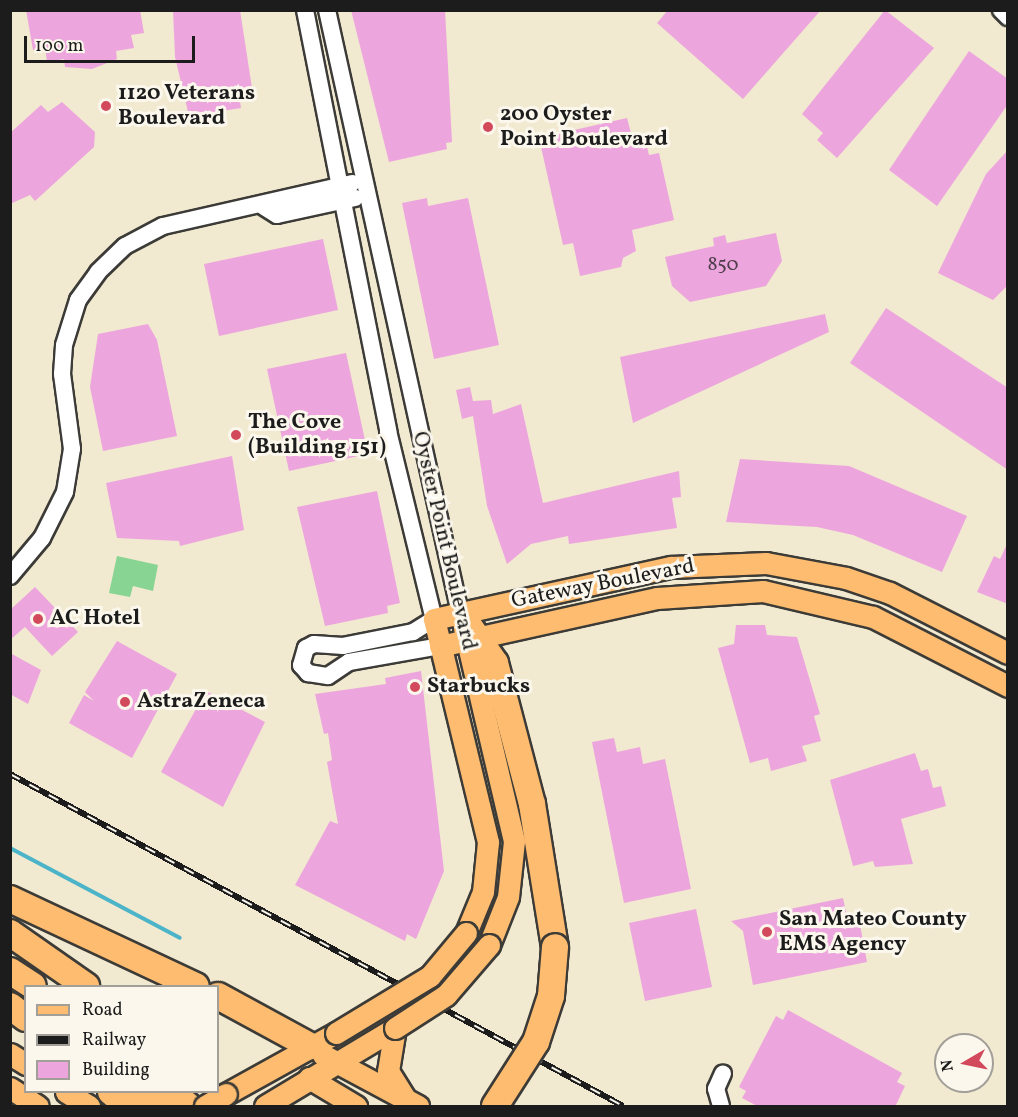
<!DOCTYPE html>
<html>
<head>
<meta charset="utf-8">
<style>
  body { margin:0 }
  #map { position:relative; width:1018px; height:1117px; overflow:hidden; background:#f1e9d0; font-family:Vollkorn,serif }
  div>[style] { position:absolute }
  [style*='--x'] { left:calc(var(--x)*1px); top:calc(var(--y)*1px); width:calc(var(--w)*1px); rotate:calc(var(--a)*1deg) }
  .green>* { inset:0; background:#88d492 }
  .stream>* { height:4px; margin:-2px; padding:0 2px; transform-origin:2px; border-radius:2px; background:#4bb4c9 }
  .building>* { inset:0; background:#eda6dd }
  .roads { filter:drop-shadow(2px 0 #3c3b37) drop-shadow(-2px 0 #3c3b37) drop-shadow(0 2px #3c3b37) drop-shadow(0 -2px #3c3b37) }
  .minor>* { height:16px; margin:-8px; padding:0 8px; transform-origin:8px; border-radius:8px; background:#fff }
  .major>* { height:21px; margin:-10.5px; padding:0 10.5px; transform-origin:10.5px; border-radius:10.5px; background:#fdbc6f }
  .highway>* { height:26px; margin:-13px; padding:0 13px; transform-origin:13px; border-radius:13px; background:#fdbc6f }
  .rail>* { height:6px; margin-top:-3px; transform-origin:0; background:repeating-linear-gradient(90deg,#fbf7ec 0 11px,#1c1c1c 0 22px); box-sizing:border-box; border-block:2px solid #1c1c1c }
  .bridges { filter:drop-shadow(2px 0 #3c3b37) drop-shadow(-2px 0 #3c3b37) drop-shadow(0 2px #3c3b37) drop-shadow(0 -2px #3c3b37) }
  .major-bridge>* { height:21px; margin:-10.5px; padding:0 10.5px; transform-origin:10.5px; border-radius:10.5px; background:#fdbc6f }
  .highway-bridge>* { height:26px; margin:-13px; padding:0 13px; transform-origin:13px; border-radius:13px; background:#fdbc6f }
  .dots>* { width:16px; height:16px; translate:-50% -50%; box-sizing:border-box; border:3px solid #fbf7ec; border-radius:50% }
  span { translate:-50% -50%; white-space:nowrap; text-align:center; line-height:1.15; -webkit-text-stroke:6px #fbf7ec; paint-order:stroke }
  .number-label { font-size:20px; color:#503e4c }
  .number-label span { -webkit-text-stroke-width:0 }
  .poi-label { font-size:22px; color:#1c1c1c; font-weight:700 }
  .left { translate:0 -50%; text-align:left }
  .street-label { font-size:22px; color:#1c1c1c }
  .frame { position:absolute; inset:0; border:12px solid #1c1c1c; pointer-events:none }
  .legend { position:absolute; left:24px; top:985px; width:195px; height:108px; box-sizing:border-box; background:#fbf7ec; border:2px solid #a29f99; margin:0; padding:8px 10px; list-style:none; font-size:18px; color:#1c1c1c }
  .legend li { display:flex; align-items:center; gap:12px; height:30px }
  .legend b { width:30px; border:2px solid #a29f99 }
  .north { position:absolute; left:934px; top:1033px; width:60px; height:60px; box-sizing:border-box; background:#fbf7ec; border:2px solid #a29f99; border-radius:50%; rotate:261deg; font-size:16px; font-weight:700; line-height:24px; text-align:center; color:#1c1c1c }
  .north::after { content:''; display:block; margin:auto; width:21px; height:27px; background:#d1495b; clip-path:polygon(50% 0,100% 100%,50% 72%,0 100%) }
  .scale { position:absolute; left:24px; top:36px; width:171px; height:27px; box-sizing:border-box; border:3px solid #1c1c1c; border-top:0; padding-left:8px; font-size:18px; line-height:21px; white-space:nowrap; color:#1c1c1c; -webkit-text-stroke:4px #fbf7ec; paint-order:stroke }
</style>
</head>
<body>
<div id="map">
  <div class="green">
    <div style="clip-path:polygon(117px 556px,158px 565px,153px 591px,133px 586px,130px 597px,109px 593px)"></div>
  </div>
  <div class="stream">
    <div style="--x:10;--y:848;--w:192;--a:27.9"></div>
  </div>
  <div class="building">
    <div style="clip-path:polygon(26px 10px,140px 10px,144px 33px,131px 35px,134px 48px,116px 51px,117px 59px,92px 69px,65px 67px,64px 59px,47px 62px,45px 48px,33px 50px)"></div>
    <div style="clip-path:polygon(173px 10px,240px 10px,252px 88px,246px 89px,247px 100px,240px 101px,241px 108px,189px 116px,175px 57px)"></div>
    <div style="clip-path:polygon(351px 10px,445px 10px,452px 142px,446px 143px,447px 149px,389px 162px)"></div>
    <div style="clip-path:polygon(668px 10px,821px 10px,743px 99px,657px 23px)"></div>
    <div style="clip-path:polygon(885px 10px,934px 48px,837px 158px,817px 140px,823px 133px,802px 114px)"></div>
    <div style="clip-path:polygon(969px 51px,1008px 79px,1008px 104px,937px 206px,889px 170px)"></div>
    <div style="clip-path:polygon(62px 102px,95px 132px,94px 147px,35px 201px,30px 195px,10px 204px,10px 133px,41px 105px,48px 112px)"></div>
    <div style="clip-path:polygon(627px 118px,633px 141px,645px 138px,649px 155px,659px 153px,674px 220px,632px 230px,636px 251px,623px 258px,621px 267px,580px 276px,573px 243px,563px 245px,539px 138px)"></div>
    <div style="clip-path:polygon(1008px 150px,1008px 285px,993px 300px,938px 273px,986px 174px)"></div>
    <div style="clip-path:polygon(427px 198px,428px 206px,468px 198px,499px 345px,434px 359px,402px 203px)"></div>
    <div style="clip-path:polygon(776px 233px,782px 261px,766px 286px,690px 302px,672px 286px,665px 257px,714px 246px,713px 238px,725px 235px,727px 243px)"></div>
    <div style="clip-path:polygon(323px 239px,338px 310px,219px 336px,204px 264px)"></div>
    <div style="clip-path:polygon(886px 308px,1008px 388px,1008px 470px,850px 363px)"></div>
    <div style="clip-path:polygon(825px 314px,829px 332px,633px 423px,620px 357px)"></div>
    <div style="clip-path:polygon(148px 324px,157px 340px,177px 436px,103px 451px,90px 387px,98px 334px)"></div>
    <div style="clip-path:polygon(346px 353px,368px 454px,289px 471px,267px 369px)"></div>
    <div style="clip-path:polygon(470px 387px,473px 401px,491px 400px,493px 414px,521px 404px,543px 503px,679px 471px,681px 497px,672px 498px,677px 528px,569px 544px,568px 536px,531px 544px,507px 564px,487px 506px,473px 416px,462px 419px,456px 390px)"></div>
    <div style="clip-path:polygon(232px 456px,244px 530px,180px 546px,179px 541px,117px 538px,106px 483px)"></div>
    <div style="clip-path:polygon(740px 459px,849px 466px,967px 516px,942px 572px,853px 535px,817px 527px,726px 522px)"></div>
    <div style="clip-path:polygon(377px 491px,400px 603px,387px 606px,388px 613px,325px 626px,297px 507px)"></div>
    <div style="clip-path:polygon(1008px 542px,1008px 604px,977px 592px,994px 556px,1000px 559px)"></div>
    <div style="clip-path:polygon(35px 587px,78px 632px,52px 656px,25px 627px,10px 640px,10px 610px)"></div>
    <div style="clip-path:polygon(736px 625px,765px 625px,767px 635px,797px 637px,820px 714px,814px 716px,821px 741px,802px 746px,807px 761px,771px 771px,768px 758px,750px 763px,718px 648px,734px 644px)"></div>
    <div style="clip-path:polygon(117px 641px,177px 674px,132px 758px,69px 723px,84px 695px,94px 701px,85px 692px)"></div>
    <div style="clip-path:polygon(10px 653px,41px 670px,28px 704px,10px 694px)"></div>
    <div style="clip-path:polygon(421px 671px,444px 871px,416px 939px,407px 934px,405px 941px,295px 885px,330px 821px,338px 824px,327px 762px,332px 760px,328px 733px,324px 734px,315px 694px,386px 684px,385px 678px)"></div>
    <div style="clip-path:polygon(206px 691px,265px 722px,223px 807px,161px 772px)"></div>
    <div style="clip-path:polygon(614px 738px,617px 752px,640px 747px,643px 764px,665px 759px,691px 889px,624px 903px,592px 742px)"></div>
    <div style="clip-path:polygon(915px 753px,921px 771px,928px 769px,933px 788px,941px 786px,946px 806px,901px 819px,913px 864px,875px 867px,873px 861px,853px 866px,830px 780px)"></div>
    <div style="clip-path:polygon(843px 898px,847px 916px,858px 914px,867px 962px,753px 985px,743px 931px,731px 921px)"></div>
    <div style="clip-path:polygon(696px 909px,712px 987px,645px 1001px,629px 923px)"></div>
    <div style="clip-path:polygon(788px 1010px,902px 1073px,897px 1082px,905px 1086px,895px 1107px,759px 1107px,742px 1098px,746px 1091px,739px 1087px,776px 1016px,783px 1020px)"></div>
  </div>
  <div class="roads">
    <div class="minor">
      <div style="--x:305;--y:10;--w:429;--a:78.8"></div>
      <div style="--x:388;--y:431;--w:194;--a:76.3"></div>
      <div style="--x:434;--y:619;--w:25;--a:148"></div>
      <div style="--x:413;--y:632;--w:71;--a:168.7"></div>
      <div style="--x:343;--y:646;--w:29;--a:-176"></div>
      <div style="--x:314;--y:644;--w:9;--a:153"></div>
      <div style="--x:306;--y:648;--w:18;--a:106"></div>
      <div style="--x:301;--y:665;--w:11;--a:49"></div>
      <div style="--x:308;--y:673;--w:20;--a:9"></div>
      <div style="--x:328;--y:676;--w:25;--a:-34"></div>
      <div style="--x:349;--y:662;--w:92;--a:-10"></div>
      <div style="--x:327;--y:10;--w:617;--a:77.56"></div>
      <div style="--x:1001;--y:10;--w:10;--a:45"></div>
      <div style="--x:264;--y:207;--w:15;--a:32"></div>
      <div style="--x:277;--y:215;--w:80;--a:-12.3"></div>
      <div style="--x:10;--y:576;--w:50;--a:-49.9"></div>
      <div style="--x:42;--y:538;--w:51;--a:-63.4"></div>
      <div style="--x:65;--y:492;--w:44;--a:-80.8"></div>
      <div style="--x:72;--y:449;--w:76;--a:-97.6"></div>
      <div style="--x:62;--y:374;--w:29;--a:-86"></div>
      <div style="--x:64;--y:345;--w:47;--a:-72.7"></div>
      <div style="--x:78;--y:300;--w:34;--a:-54"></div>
      <div style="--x:98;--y:272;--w:37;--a:-44"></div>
      <div style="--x:125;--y:246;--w:43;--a:-27.8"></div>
      <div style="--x:163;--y:226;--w:194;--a:-12.8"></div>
      <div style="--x:721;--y:1106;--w:18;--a:-106"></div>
      <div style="--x:716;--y:1089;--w:17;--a:-66"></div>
    </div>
    <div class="major">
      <div style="--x:464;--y:628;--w:219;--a:76.8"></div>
      <div style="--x:514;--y:841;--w:56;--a:96.1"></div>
      <div style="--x:508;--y:897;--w:52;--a:111.6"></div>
      <div style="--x:440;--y:646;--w:222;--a:-12.5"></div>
      <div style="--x:657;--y:598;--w:106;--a:-3.8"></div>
      <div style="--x:763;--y:591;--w:113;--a:13.3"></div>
      <div style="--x:873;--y:617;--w:152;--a:27.1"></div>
      <div style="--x:466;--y:933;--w:44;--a:-67.5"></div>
      <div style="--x:483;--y:892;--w:50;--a:-84.3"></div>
      <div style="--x:488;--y:842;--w:229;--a:-103.6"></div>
      <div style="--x:434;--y:619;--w:243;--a:-12.4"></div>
      <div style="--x:671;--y:567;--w:95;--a:-2.4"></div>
      <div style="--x:766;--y:563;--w:81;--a:10.6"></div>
      <div style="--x:846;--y:578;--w:46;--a:18.8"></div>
      <div style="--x:890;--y:593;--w:132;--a:27"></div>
      <div style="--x:395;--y:1028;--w:44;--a:99.2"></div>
      <div style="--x:388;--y:1071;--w:36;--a:58"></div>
      <div style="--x:10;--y:1054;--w:19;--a:32"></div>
      <div style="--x:323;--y:1055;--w:108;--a:28.2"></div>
      <div style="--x:309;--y:1078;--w:55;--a:30.8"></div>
      <div style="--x:10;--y:1088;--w:33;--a:33"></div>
      <div style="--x:66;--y:1092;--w:27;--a:31"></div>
      <div style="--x:226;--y:1094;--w:126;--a:-29"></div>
      <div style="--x:265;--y:1106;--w:152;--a:-31"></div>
    </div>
    <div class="highway">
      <div style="--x:460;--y:613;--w:61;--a:55"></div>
      <div style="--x:495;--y:663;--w:146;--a:75.3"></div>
      <div style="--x:532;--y:804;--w:145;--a:80.9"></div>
      <div style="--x:10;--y:899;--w:205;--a:25.1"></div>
      <div style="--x:10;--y:933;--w:93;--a:34.9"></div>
      <div style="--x:10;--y:971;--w:27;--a:33"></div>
      <div style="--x:218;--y:996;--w:105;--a:28.5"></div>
      <div style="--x:10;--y:1006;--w:20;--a:37"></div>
      <div style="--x:111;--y:1092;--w:22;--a:39"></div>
      <div style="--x:142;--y:1092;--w:25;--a:34"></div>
      <div style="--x:171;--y:1092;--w:22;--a:39"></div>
    </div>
  </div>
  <div class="rail">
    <div style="--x:10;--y:774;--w:697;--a:28.44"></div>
  </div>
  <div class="bridges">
    <div class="major-bridge">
      <div style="--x:395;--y:1028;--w:61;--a:-32.9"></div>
      <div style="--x:446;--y:995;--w:66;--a:-49.3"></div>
      <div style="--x:336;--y:1033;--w:110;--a:-31.2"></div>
      <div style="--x:430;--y:976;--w:56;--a:-50.1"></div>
      <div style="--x:205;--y:1106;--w:24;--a:-30"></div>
    </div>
    <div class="highway-bridge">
      <div style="--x:495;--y:1106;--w:76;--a:-57.4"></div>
      <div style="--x:536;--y:1042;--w:48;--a:-71.9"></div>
      <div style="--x:551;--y:996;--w:49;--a:-85.3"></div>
    </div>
  </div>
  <div class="dots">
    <div style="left:106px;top:106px;background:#d1495b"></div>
    <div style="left:488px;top:127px;background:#d1495b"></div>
    <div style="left:236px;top:435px;background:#d1495b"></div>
    <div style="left:38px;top:619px;background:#d1495b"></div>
    <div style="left:415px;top:687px;background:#d1495b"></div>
    <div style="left:125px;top:702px;background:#d1495b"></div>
    <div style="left:767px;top:932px;background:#d1495b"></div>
  </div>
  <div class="number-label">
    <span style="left:723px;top:265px">850</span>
  </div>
  <div class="poi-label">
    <span class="left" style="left:118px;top:106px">1120 Veterans<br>Boulevard</span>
    <span class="left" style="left:500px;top:127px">200 Oyster<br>Point Boulevard</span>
    <span class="left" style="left:248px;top:435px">The Cove<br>(Building 151)</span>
    <span class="left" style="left:50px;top:619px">AC Hotel</span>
    <span class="left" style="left:427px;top:687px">Starbucks</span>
    <span class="left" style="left:137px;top:702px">AstraZeneca</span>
    <span class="left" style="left:779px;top:932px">San Mateo County<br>EMS Agency</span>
  </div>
  <div class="street-label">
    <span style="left:444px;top:541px;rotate:77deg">Oyster Point Boulevard</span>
    <span style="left:603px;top:584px;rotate:-11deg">Gateway Boulevard</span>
  </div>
  <div class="frame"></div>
  <ul class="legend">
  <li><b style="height:8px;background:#fdbc6f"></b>Road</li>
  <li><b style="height:8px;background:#1c1c1c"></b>Railway</li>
  <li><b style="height:16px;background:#eda6dd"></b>Building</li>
  </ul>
  <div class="north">N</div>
  <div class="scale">100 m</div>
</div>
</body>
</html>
